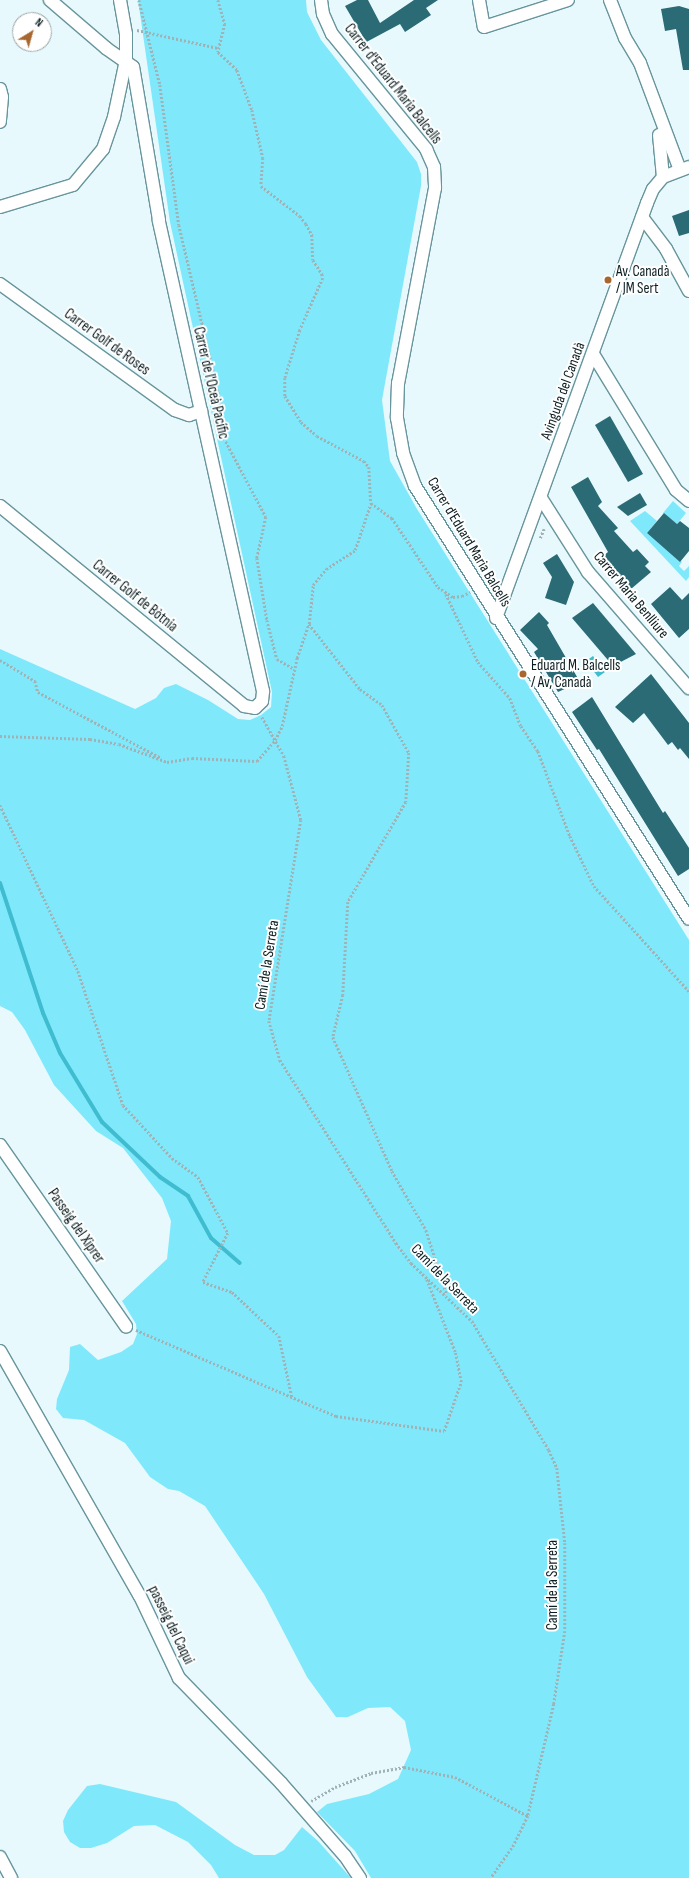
<!DOCTYPE html>
<html>
<head>
<meta charset="utf-8">
<style>
  body { margin:0 }
  #map { position:relative; width:689px; height:1878px; overflow:hidden; background:#e7f9fd; font-family:"Sofia Sans Condensed",sans-serif }
  div>[style] { position:absolute }
  [style*='--x'] { left:calc(var(--x)*1px); top:calc(var(--y)*1px); width:calc(var(--w)*1px); rotate:calc(var(--a)*1deg) }
  .green>* { inset:0; background:#7fe9fb }
  .water>* { inset:0; background:#3fbccf }
  .stream>* { height:4px; margin:-2px; padding:0 2px; transform-origin:2px; border-radius:2px; background:#3fbccf }
  .building>* { inset:0; background:#2b6b75 }
  .path>* { height:2.5px; margin-top:-1.25px; transform-origin:0; background:repeating-linear-gradient(90deg,#a0b2b6 0 2px,transparent 0 4px) }
  .roads { filter:drop-shadow(1px 0 #68959c) drop-shadow(-1px 0 #68959c) drop-shadow(0 1px #68959c) drop-shadow(0 -1px #68959c) }
  .street>* { height:12px; margin:-6px; padding:0 6px; transform-origin:6px; border-radius:6px; background:#fff }
  .dots>* { width:11px; height:11px; translate:-50% -50%; box-sizing:border-box; border:2px solid #fff; border-radius:50% }
  span { translate:-50% -50%; white-space:nowrap; text-align:center; line-height:1.15; -webkit-text-stroke:4px #fff; paint-order:stroke }
  .street-label { font-size:15px; color:#0b1d20 }
  .poi-label { font-size:15px; color:#0b1d20 }
  .left { translate:0 -50%; text-align:left }
  .north { position:absolute; left:12px; top:12px; width:40px; height:40px; box-sizing:border-box; background:#fff; border:1px solid #9da5a6; border-radius:50%; rotate:37deg; font-size:11px; font-weight:700; line-height:16px; text-align:center; color:#0b1d20 }
  .north::after { content:''; display:block; margin:auto; width:14px; height:18px; background:#a7672f; clip-path:polygon(50% 0,100% 100%,50% 72%,0 100%) }
</style>
</head>
<body>
<div id="map">
  <div class="green">
    <div style="clip-path:polygon(138px 0,306px 0,307px 12px,321px 40px,417px 162px,421px 174px,421px 186px,382px 400px,390px 461px,417px 509px,689px 940px,689px 1878px,371px 1878px,355px 1851px,317px 1812px,327px 1804px,369px 1794px,398px 1779px,411px 1750px,405px 1721px,390px 1707px,368px 1708px,348px 1717px,336px 1717px,307px 1677px,264px 1594px,205px 1506px,179px 1491px,168px 1489px,150px 1477px,125px 1443px,84px 1420px,63px 1418px,56px 1409px,57px 1399px,69px 1370px,70px 1347px,80px 1344px,98px 1360px,121px 1352px,133px 1344px,137px 1334px,136px 1324px,122px 1301px,167px 1259px,171px 1221px,162px 1198px,123px 1148px,96px 1131px,54px 1085px,25px 1030px,12px 1012px,0 1006px,0 649px,135px 709px,156px 698px,164px 688px,176px 684px,208px 700px,238px 719px,250px 720px,261px 715px,271px 707px,272px 692px,170px 222px)"></div>
    <div style="clip-path:polygon(673px 501px,686px 513px,677px 524px,663px 513px)"></div>
    <div style="clip-path:polygon(645px 511px,657px 521px,647px 533px,682px 562px,679px 566px,684px 571px,689px 566px,689px 577px,686px 581px,630px 521px)"></div>
    <div style="clip-path:polygon(100px 1784px,176px 1802px,235px 1845px,254px 1855px,275px 1855px,284px 1850px,302px 1827px,318px 1841px,351px 1878px,219px 1878px,211px 1865px,188px 1842px,155px 1825px,134px 1826px,107px 1843px,91px 1848px,80px 1848px,70px 1842px,64px 1832px,63px 1821px,68px 1810px,87px 1786px)"></div>
  </div>
  <div class="water">
    <div style="clip-path:polygon(593px 656px,605px 672px,598px 677px,586px 661px)"></div>
  </div>
  <div class="stream">
    <div style="--x:0;--y:883;--w:137;--a:71.7"></div>
    <div style="--x:43;--y:1013;--w:43;--a:67"></div>
    <div style="--x:60;--y:1053;--w:81;--a:58.7"></div>
    <div style="--x:102;--y:1122;--w:80;--a:43.5"></div>
    <div style="--x:160;--y:1177;--w:34;--a:34"></div>
    <div style="--x:188;--y:1196;--w:48;--a:61.3"></div>
    <div style="--x:211;--y:1238;--w:38;--a:41"></div>
  </div>
  <div class="building">
    <div style="clip-path:polygon(357px 0,368px 0,380px 23px,414px 0,438px 0,426px 8px,431px 15px,405px 32px,400px 24px,359px 46px,355px 39px,362px 35px,345px 6px)"></div>
    <div style="clip-path:polygon(679px 6px,689px 9px,689px 70px,683px 70px,676px 29px,665px 31px,661px 9px)"></div>
    <div style="clip-path:polygon(689px 210px,689px 233px,679px 236px,672px 216px)"></div>
    <div style="clip-path:polygon(610px 416px,643px 474px,628px 482px,595px 425px)"></div>
    <div style="clip-path:polygon(588px 477px,602px 502px,598px 506px,618px 528px,614px 531px,633px 552px,637px 549px,649px 562px,645px 566px,651px 572px,631px 589px,602px 557px,608px 552px,571px 487px)"></div>
    <div style="clip-path:polygon(640px 493px,647px 505px,628px 516px,617px 507px)"></div>
    <div style="clip-path:polygon(664px 513px,677px 524px,680px 521px,689px 528px,689px 551px,680px 562px,647px 533px)"></div>
    <div style="clip-path:polygon(557px 554px,574px 582px,566px 605px,545px 598px,552px 577px,543px 563px)"></div>
    <div style="clip-path:polygon(670px 587px,682px 600px,689px 593px,689px 629px,679px 638px,651px 604px)"></div>
    <div style="clip-path:polygon(593px 603px,636px 654px,613px 666px,572px 618px)"></div>
    <div style="clip-path:polygon(539px 612px,549px 623px,547px 625px,580px 682px,558px 692px,534px 652px,538px 649px,520px 630px)"></div>
    <div style="clip-path:polygon(651px 674px,689px 723px,689px 759px,680px 748px,678px 750px,672px 742px,668px 745px,644px 713px,633px 723px,615px 707px)"></div>
    <div style="clip-path:polygon(592px 697px,663px 813px,665px 811px,689px 848px,689px 869px,678px 876px,599px 749px,597px 750px,572px 712px)"></div>
  </div>
  <div class="path">
    <div style="--x:139;--y:0;--w:88;--a:76.1"></div>
    <div style="--x:160;--y:85;--w:141;--a:82.3"></div>
    <div style="--x:179;--y:225;--w:176;--a:76.8"></div>
    <div style="--x:219;--y:396;--w:42;--a:83.2"></div>
    <div style="--x:224;--y:438;--w:89;--a:62"></div>
    <div style="--x:266;--y:517;--w:42;--a:102.4"></div>
    <div style="--x:257;--y:558;--w:63;--a:80.8"></div>
    <div style="--x:267;--y:620;--w:40;--a:75.6"></div>
    <div style="--x:277;--y:659;--w:20;--a:30"></div>
    <div style="--x:218;--y:0;--w:25;--a:74"></div>
    <div style="--x:225;--y:24;--w:29;--a:104"></div>
    <div style="--x:218;--y:52;--w:26;--a:43"></div>
    <div style="--x:237;--y:70;--w:43;--a:69.4"></div>
    <div style="--x:252;--y:110;--w:49;--a:77.1"></div>
    <div style="--x:263;--y:158;--w:28;--a:94"></div>
    <div style="--x:261;--y:186;--w:49;--a:37.6"></div>
    <div style="--x:300;--y:216;--w:10;--a:53"></div>
    <div style="--x:306;--y:224;--w:13;--a:61"></div>
    <div style="--x:312;--y:235;--w:25;--a:88"></div>
    <div style="--x:313;--y:260;--w:17;--a:57"></div>
    <div style="--x:322;--y:274;--w:4;--a:76"></div>
    <div style="--x:323;--y:278;--w:57;--a:113.9"></div>
    <div style="--x:300;--y:330;--w:50;--a:107.4"></div>
    <div style="--x:285;--y:378;--w:18;--a:90"></div>
    <div style="--x:285;--y:396;--w:31;--a:58"></div>
    <div style="--x:301;--y:422;--w:21;--a:41"></div>
    <div style="--x:317;--y:436;--w:53;--a:28"></div>
    <div style="--x:364;--y:461;--w:8;--a:50"></div>
    <div style="--x:369;--y:467;--w:36;--a:87"></div>
    <div style="--x:137;--y:30;--w:83;--a:12.5"></div>
    <div style="--x:540;--y:538;--w:10;--a:-66"></div>
    <div style="--x:446;--y:594;--w:75;--a:64.8"></div>
    <div style="--x:478;--y:662;--w:48;--a:48.4"></div>
    <div style="--x:510;--y:698;--w:30;--a:69"></div>
    <div style="--x:521;--y:726;--w:30;--a:56"></div>
    <div style="--x:538;--y:751;--w:91;--a:69.4"></div>
    <div style="--x:570;--y:836;--w:55;--a:64.4"></div>
    <div style="--x:594;--y:886;--w:142;--a:47.9"></div>
    <div style="--x:309;--y:624;--w:83;--a:51.9"></div>
    <div style="--x:360;--y:689;--w:27;--a:36"></div>
    <div style="--x:382;--y:705;--w:55;--a:60.6"></div>
    <div style="--x:409;--y:753;--w:49;--a:93.5"></div>
    <div style="--x:406;--y:802;--w:116;--a:120.1"></div>
    <div style="--x:348;--y:902;--w:93;--a:93.1"></div>
    <div style="--x:343;--y:995;--w:43;--a:103.4"></div>
    <div style="--x:333;--y:1037;--w:146;--a:66.2"></div>
    <div style="--x:392;--y:1171;--w:68;--a:60"></div>
    <div style="--x:426;--y:1230;--w:68;--a:72.1"></div>
    <div style="--x:0;--y:660;--w:41;--a:31"></div>
    <div style="--x:35;--y:681;--w:11;--a:75"></div>
    <div style="--x:38;--y:692;--w:140;--a:28.2"></div>
    <div style="--x:262;--y:717;--w:45;--a:60.6"></div>
    <div style="--x:284;--y:756;--w:66;--a:75.1"></div>
    <div style="--x:301;--y:820;--w:204;--a:99"></div>
    <div style="--x:269;--y:1021;--w:41;--a:74.2"></div>
    <div style="--x:280;--y:1060;--w:217;--a:57.6"></div>
    <div style="--x:396;--y:1243;--w:25;--a:53"></div>
    <div style="--x:411;--y:1263;--w:84;--a:43.6"></div>
    <div style="--x:472;--y:1321;--w:150;--a:59.2"></div>
    <div style="--x:549;--y:1450;--w:20;--a:66"></div>
    <div style="--x:557;--y:1468;--w:75;--a:83.9"></div>
    <div style="--x:565;--y:1543;--w:88;--a:90"></div>
    <div style="--x:565;--y:1631;--w:74;--a:98.6"></div>
    <div style="--x:554;--y:1704;--w:115;--a:103.1"></div>
    <div style="--x:528;--y:1816;--w:32;--a:116"></div>
    <div style="--x:514;--y:1845;--w:40;--a:124.9"></div>
    <div style="--x:0;--y:736;--w:90;--a:1.9"></div>
    <div style="--x:90;--y:739;--w:29;--a:10"></div>
    <div style="--x:119;--y:744;--w:51;--a:20.6"></div>
    <div style="--x:167;--y:762;--w:25;--a:-9"></div>
    <div style="--x:192;--y:758;--w:65;--a:2.6"></div>
    <div style="--x:257;--y:761;--w:28;--a:-49"></div>
    <div style="--x:275;--y:740;--w:16;--a:-63"></div>
    <div style="--x:282;--y:726;--w:70;--a:-77.6"></div>
    <div style="--x:297;--y:658;--w:36;--a:-71"></div>
    <div style="--x:309;--y:624;--w:39;--a:-84"></div>
    <div style="--x:313;--y:585;--w:21;--a:-51"></div>
    <div style="--x:326;--y:569;--w:35;--a:-33"></div>
    <div style="--x:355;--y:550;--w:50;--a:-71.2"></div>
    <div style="--x:371;--y:503;--w:26;--a:36"></div>
    <div style="--x:392;--y:518;--w:83;--a:56.3"></div>
    <div style="--x:438;--y:587;--w:18;--a:34"></div>
    <div style="--x:453;--y:597;--w:9;--a:-6"></div>
    <div style="--x:462;--y:596;--w:9;--a:-27"></div>
    <div style="--x:0;--y:805;--w:183;--a:64.8"></div>
    <div style="--x:78;--y:971;--w:141;--a:71.4"></div>
    <div style="--x:123;--y:1105;--w:72;--a:47.2"></div>
    <div style="--x:172;--y:1158;--w:32;--a:36"></div>
    <div style="--x:198;--y:1177;--w:64;--a:61.8"></div>
    <div style="--x:228;--y:1233;--w:55;--a:117"></div>
    <div style="--x:203;--y:1282;--w:31;--a:19"></div>
    <div style="--x:232;--y:1292;--w:64;--a:43.1"></div>
    <div style="--x:279;--y:1336;--w:62;--a:78"></div>
    <div style="--x:136;--y:1330;--w:218;--a:23.3"></div>
    <div style="--x:336;--y:1416;--w:109;--a:7.9"></div>
    <div style="--x:444;--y:1431;--w:52;--a:-70.9"></div>
    <div style="--x:461;--y:1382;--w:31;--a:-101"></div>
    <div style="--x:455;--y:1352;--w:79;--a:-111.4"></div>
    <div style="--x:311;--y:1801;--w:28;--a:-30"></div>
    <div style="--x:335;--y:1787;--w:39;--a:-21"></div>
    <div style="--x:371;--y:1773;--w:34;--a:-10"></div>
    <div style="--x:404;--y:1767;--w:52;--a:11.1"></div>
    <div style="--x:455;--y:1777;--w:83;--a:28.1"></div>
  </div>
  <div class="roads">
    <div class="street">
      <div style="--x:321;--y:0;--w:14;--a:82"></div>
      <div style="--x:323;--y:14;--w:22;--a:66"></div>
      <div style="--x:332;--y:34;--w:149;--a:50.7"></div>
      <div style="--x:426;--y:149;--w:20;--a:66"></div>
      <div style="--x:434;--y:167;--w:21;--a:87"></div>
      <div style="--x:435;--y:188;--w:198;--a:100.7"></div>
      <div style="--x:398;--y:383;--w:35;--a:92"></div>
      <div style="--x:397;--y:418;--w:36;--a:80"></div>
      <div style="--x:403;--y:453;--w:35;--a:70"></div>
      <div style="--x:415;--y:486;--w:512;--a:57.67"></div>
      <div style="--x:479;--y:0;--w:27;--a:80"></div>
      <div style="--x:484;--y:27;--w:88;--a:-17.8"></div>
      <div style="--x:610;--y:0;--w:41;--a:68.5"></div>
      <div style="--x:625;--y:38;--w:29;--a:59"></div>
      <div style="--x:640;--y:63;--w:114;--a:69.5"></div>
      <div style="--x:0;--y:89;--w:8;--a:76"></div>
      <div style="--x:2;--y:97;--w:25;--a:95"></div>
      <div style="--x:659;--y:135;--w:42;--a:84.6"></div>
      <div style="--x:0;--y:207;--w:76;--a:-16.8"></div>
      <div style="--x:73;--y:185;--w:47;--a:-50.2"></div>
      <div style="--x:103;--y:149;--w:34;--a:-71"></div>
      <div style="--x:114;--y:117;--w:58;--a:-78.1"></div>
      <div style="--x:126;--y:60;--w:26;--a:-90"></div>
      <div style="--x:126;--y:34;--w:35;--a:-100"></div>
      <div style="--x:642;--y:217;--w:40;--a:53"></div>
      <div style="--x:666;--y:249;--w:48;--a:61.3"></div>
      <div style="--x:0;--y:284;--w:216;--a:35.8"></div>
      <div style="--x:175;--y:410;--w:15;--a:20"></div>
      <div style="--x:189;--y:415;--w:13;--a:-18"></div>
      <div style="--x:593;--y:354;--w:159;--a:58.6"></div>
      <div style="--x:676;--y:490;--w:17;--a:40"></div>
      <div style="--x:541;--y:498;--w:88;--a:57.6"></div>
      <div style="--x:588;--y:572;--w:154;--a:49"></div>
      <div style="--x:0;--y:506;--w:315;--a:39.3"></div>
      <div style="--x:244;--y:706;--w:11;--a:10"></div>
      <div style="--x:255;--y:708;--w:10;--a:-45"></div>
      <div style="--x:262;--y:701;--w:10;--a:-84"></div>
      <div style="--x:263;--y:691;--w:482;--a:-102.5"></div>
      <div style="--x:159;--y:220;--w:155;--a:-99.6"></div>
      <div style="--x:133;--y:67;--w:33;--a:-145"></div>
      <div style="--x:106;--y:48;--w:74;--a:-139.4"></div>
      <div style="--x:496;--y:618;--w:442;--a:-70"></div>
      <div style="--x:647;--y:203;--w:15;--a:-67"></div>
      <div style="--x:653;--y:189;--w:16;--a:-50"></div>
      <div style="--x:663;--y:177;--w:28;--a:-21"></div>
      <div style="--x:0;--y:1145;--w:221;--a:55.2"></div>
      <div style="--x:0;--y:1351;--w:282;--a:60.3"></div>
      <div style="--x:140;--y:1596;--w:91;--a:64.6"></div>
      <div style="--x:179;--y:1678;--w:146;--a:45.8"></div>
      <div style="--x:281;--y:1783;--w:97;--a:48.8"></div>
      <div style="--x:345;--y:1856;--w:27;--a:56"></div>
      <div style="--x:0;--y:1857;--w:24;--a:62"></div>
    </div>
  </div>
  <div class="dots">
    <div style="left:608px;top:280px;background:#a7672f"></div>
    <div style="left:523px;top:674px;background:#a7672f"></div>
  </div>
  <div class="street-label">
    <span style="left:393px;top:84px;rotate:52deg">Carrer d'Eduard Maria Balcells</span>
    <span style="left:107px;top:342px;rotate:36deg">Carrer Golf de Roses</span>
    <span style="left:211px;top:383px;rotate:77deg">Carrer de l'Oceà Pacífic</span>
    <span style="left:563px;top:391px;rotate:-70deg">Avinguda del Canadà</span>
    <span style="left:469px;top:542px;rotate:59deg">Carrer d'Eduard Maria Balcells</span>
    <span style="left:631px;top:595px;rotate:50deg">Carrer Maria Benlliure</span>
    <span style="left:135px;top:596px;rotate:39deg">Carrer Golf de Bòtnia</span>
    <span style="left:267px;top:965px;rotate:-81deg">Camí de la Serreta</span>
    <span style="left:76px;top:1226px;rotate:55deg">Passeig del Xiprer</span>
    <span style="left:445px;top:1279px;rotate:46deg">Camí de la Serreta</span>
    <span style="left:553px;top:1585px;rotate:-90deg">Camí de la Serreta</span>
    <span style="left:171px;top:1625px;rotate:64deg">passeig del Caqui</span>
  </div>
  <div class="poi-label">
    <span class="left" style="left:616px;top:280px">Av. Canadà<br>/ JM Sert</span>
    <span class="left" style="left:531px;top:674px">Eduard M. Balcells<br>/ Av, Canadà</span>
  </div>
  <div class="north">N</div>
</div>
</body>
</html>
